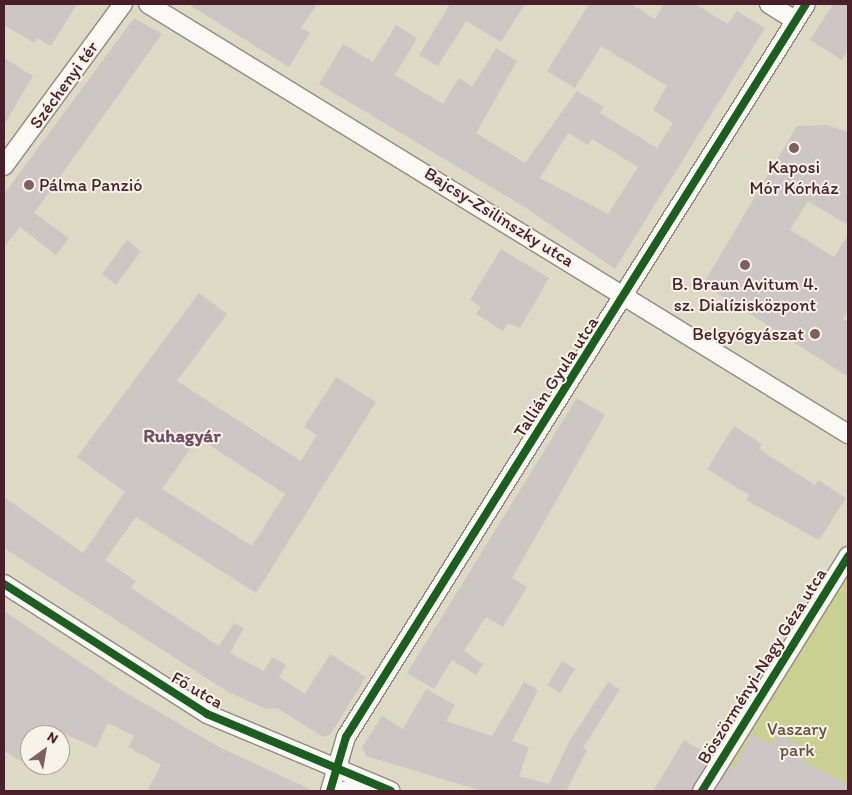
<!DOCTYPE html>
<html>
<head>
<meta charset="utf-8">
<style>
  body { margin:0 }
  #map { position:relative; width:852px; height:795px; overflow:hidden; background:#ded9c4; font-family:Itim,sans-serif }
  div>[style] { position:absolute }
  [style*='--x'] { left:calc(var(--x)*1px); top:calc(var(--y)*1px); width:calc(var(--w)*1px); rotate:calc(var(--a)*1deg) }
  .green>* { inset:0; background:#cacf92 }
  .building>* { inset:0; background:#cec6c5 }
  .roads { filter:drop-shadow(1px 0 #938981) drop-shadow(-1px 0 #938981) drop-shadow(0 1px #938981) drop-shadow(0 -1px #938981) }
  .minor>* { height:18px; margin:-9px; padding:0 9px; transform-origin:9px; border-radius:9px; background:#faf9f6 }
  .cycleway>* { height:8px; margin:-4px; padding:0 4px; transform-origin:4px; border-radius:4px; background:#1b5e20 }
  .dots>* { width:14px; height:14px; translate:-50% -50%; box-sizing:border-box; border:2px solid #f7f3e8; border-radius:50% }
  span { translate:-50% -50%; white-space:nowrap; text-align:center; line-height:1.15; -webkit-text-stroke:4px #f7f3e8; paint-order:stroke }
  .street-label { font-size:18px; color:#4a1f2b }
  .poi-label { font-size:18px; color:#4a1f2b }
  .left { translate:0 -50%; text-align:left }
  .right { translate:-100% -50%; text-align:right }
  .park-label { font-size:18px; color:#6c513e }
  .neighbourhood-label { font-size:19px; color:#754f66; font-weight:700 }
  .frame { position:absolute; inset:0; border:5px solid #4a1f2b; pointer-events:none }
  .north { position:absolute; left:20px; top:725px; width:50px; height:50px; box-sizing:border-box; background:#f7f3e8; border:1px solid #b29e9c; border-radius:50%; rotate:32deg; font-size:14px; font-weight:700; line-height:20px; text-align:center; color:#4a1f2b }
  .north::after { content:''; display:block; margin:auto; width:18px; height:22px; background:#7e6061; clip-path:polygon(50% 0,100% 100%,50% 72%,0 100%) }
</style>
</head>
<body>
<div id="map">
  <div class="green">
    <div style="clip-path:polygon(848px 564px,848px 791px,705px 791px)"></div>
  </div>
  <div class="building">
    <div style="clip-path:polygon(4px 4px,77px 4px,51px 46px,37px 38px,34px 43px,4px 25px)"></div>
    <div style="clip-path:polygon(188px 4px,317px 4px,301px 28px,310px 33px,289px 67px)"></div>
    <div style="clip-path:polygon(450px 4px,525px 4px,501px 42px,466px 21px,438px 66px,419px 55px)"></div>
    <div style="clip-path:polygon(evenodd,589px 4px,631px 4px,655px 19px,664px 4px,695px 4px,728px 24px,737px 11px,765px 28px,615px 269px,523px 206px,319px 84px,343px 44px,373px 62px,396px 25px,417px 38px,395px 75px,443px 104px,459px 78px,472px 87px,496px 48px,517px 61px,476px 133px,525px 163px,577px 91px,604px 107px,600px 113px,657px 148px,673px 123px,653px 110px,667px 86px,601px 46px,575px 88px,547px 71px,589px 4px,568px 133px,588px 145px,592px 139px,638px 167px,608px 214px,540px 178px,568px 133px)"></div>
    <div style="clip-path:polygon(833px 4px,848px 4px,848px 50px,842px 60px,810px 40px)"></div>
    <div style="clip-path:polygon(134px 18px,162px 34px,34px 213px,69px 238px,56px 255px,20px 227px,4px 247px,4px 194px)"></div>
    <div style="clip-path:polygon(4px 58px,33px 76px,4px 125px)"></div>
    <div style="clip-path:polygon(826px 125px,848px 132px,848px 225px,808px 201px,790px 230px,834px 257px,848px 235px,848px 310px,843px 319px,848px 322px,848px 377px,703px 284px,797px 126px)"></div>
    <div style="clip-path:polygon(127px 240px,141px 251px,116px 285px,102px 274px)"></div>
    <div style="clip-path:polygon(501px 249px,549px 278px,520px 328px,508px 323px,503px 331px,476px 314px,481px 307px,470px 300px)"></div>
    <div style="clip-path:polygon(evenodd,199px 293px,227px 314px,177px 381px,301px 461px,317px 435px,304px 427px,336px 377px,376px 402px,256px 593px,136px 517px,105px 560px,136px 581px,131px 588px,219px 646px,234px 623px,244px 628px,230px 653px,264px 671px,272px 657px,286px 665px,279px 677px,305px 694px,330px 654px,366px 677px,330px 735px,323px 737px,277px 708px,266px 709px,228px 692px,4px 548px,4px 497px,83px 553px,125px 492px,77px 457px,199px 293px,198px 438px,285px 494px,252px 546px,162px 489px,198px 438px)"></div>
    <div style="clip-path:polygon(577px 398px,605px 415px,512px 578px,527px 587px,503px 627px,486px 617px,464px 651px,483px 664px,476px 675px,452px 660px,434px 689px,407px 673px)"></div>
    <div style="clip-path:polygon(734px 426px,762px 444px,759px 449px,815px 485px,818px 480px,846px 498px,819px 540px,746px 500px,749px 495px,707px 469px)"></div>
    <div style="clip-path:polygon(4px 611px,123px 691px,219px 747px,314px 791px,147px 791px,161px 765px,128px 747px,134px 736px,108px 723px,96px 748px,54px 729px,51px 735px,30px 735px,30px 766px,4px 751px)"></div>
    <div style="clip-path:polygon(562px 661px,575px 669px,560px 693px,547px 685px)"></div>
    <div style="clip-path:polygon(524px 682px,538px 690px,512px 741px,529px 747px,519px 776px,549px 784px,569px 742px,608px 682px,620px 689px,583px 748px,587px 750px,566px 791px,482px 791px,366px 756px,362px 747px,382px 716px,403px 729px,426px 689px,455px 705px,446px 721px,492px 736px)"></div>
    <div style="clip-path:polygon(752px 734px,773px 745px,779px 735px,810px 750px,804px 761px,848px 784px,848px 791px,714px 791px,730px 767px,734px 769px)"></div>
    <div style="clip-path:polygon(684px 740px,711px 756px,691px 791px,653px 791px)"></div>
  </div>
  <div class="roads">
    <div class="minor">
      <div style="--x:148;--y:4;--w:822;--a:31.56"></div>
      <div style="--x:769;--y:4;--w:31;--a:32"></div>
      <div style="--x:4;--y:166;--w:201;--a:-53.7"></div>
      <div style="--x:4;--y:584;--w:241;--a:32.6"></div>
      <div style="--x:207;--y:714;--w:199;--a:22.7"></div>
      <div style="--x:330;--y:791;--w:56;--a:-73.5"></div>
      <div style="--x:346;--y:737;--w:865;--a:-57.89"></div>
      <div style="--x:344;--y:791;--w:27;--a:-15"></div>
      <div style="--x:702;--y:791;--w:277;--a:-58.1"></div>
    </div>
  </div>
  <div class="cycleway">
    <div style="--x:4;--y:584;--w:241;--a:32.6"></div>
    <div style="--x:207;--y:714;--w:199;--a:22.7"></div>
    <div style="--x:330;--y:791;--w:56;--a:-73.5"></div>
    <div style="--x:346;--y:737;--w:865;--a:-57.89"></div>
    <div style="--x:702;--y:791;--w:277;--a:-58.1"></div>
  </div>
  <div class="dots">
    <div style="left:794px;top:148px;background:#7e6061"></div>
    <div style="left:29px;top:185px;background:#7e6061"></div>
    <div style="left:745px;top:265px;background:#7e6061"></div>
    <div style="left:815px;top:334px;background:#7e6061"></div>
  </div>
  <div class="street-label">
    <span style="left:64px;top:85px;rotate:-54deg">Széchenyi tér</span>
    <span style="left:499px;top:217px;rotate:32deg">Bajcsy-Zsilinszky utca</span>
    <span style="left:556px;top:377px;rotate:-57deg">Tallián Gyula utca</span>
    <span style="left:762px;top:666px;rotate:-58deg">Böszörményi-Nagy Géza utca</span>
    <span style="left:197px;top:690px;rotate:30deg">Fő utca</span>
  </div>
  <div class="poi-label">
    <span style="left:794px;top:178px">Kaposi<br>Mór Kórház</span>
    <span class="left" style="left:39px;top:185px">Pálma Panzió</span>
    <span style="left:745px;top:295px">B. Braun Avitum 4.<br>sz. Dialízisközpont</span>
    <span class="right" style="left:804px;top:334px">Belgyógyászat</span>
  </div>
  <div class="park-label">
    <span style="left:797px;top:740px">Vaszary<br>park</span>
  </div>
  <div class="neighbourhood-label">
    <span style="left:182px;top:436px">Ruhagyár</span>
  </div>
  <div class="frame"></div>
  <div class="north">N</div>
</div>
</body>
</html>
